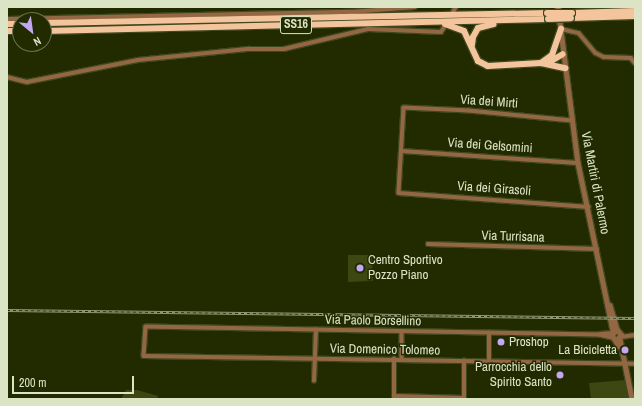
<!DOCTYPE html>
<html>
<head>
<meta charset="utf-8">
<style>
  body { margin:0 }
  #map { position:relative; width:642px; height:406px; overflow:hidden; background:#222a00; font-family:"Archivo Narrow",sans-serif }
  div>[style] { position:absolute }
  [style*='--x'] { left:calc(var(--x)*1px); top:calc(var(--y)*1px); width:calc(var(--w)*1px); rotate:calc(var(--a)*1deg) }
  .green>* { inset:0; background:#3c4711 }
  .roads { filter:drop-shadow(1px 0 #404820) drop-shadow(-1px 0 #404820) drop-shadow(0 1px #404820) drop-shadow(0 -1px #404820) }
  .minor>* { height:3.5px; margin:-1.75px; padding:0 1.75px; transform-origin:1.75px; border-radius:1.75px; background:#946743 }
  .tertiary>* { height:4.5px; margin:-2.25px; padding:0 2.25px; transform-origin:2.25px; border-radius:2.25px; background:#946743 }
  .trunk>* { height:6px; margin:-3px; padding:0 3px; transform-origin:3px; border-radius:3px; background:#f4c49c }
  .rail>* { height:2.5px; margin-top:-1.25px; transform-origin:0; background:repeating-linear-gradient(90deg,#222a00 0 3px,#919976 0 6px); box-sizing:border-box; border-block:1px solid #919976 }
  .bridges { filter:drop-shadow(1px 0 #404820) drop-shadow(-1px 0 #404820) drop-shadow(0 1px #404820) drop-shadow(0 -1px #404820) }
  .trunk-bridge>* { height:6px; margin:-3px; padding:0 3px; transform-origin:3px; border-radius:3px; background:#f4c49c }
  .dots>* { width:11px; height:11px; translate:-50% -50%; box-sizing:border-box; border:2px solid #222a00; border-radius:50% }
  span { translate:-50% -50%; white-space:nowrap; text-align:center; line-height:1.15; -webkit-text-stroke:3px #222a00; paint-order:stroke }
  .shield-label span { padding:1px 3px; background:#222a00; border:1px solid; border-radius:3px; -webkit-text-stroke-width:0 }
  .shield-label { font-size:12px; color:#dbe4c5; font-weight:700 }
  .street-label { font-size:13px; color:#dbe4c5 }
  .poi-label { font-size:13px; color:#dbe4c5 }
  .left { translate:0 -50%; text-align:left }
  .right { translate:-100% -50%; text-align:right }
  .frame { position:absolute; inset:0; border:8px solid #dbe4c5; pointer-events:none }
  .north { position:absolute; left:12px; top:12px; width:40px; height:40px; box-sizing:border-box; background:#222a00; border:1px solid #6c744f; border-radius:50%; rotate:151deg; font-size:11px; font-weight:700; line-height:16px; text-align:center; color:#dbe4c5 }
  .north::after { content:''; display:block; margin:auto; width:14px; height:18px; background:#c2a8f3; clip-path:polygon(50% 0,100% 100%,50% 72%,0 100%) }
  .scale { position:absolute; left:12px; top:376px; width:122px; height:18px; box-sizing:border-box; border:2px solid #dbe4c5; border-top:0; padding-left:5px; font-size:12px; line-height:14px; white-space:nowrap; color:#dbe4c5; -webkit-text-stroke:3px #222a00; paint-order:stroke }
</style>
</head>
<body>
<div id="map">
  <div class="green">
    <div style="clip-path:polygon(348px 255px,372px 255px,373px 281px,348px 282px)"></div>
    <div style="clip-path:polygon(626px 380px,629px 399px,591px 399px,589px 383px)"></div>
    <div style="clip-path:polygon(126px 390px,137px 390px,158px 396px,157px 399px,121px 399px)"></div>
  </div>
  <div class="roads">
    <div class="minor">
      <div style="--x:453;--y:12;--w:6;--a:-59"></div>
      <div style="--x:7;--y:19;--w:344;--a:-1.2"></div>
      <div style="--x:351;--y:12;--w:64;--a:-4.5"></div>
      <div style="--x:561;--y:29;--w:18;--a:13"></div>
      <div style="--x:579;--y:33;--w:26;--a:50"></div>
      <div style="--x:596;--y:53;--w:9;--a:27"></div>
      <div style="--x:604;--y:57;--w:27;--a:2"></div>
      <div style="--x:631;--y:58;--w:6;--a:51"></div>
      <div style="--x:7;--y:77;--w:21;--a:14"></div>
      <div style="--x:27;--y:82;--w:113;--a:-11.2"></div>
      <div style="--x:138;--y:60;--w:112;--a:-5.7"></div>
      <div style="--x:249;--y:49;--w:35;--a:0"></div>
      <div style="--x:284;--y:49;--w:86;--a:-13.4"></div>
      <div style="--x:368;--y:29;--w:73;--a:2.4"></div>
      <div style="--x:441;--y:32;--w:7;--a:-56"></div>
      <div style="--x:572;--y:121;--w:103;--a:-174.5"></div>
      <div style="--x:469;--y:111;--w:65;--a:-177.4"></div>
      <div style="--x:404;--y:108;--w:85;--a:93.4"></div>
      <div style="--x:399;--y:193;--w:190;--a:4.2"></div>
      <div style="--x:402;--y:151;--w:176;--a:3.9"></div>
      <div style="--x:428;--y:244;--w:169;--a:1.7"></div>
      <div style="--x:402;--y:331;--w:29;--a:90"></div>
      <div style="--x:600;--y:334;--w:12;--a:-5"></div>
      <div style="--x:621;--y:337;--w:14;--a:-8"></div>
      <div style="--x:612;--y:338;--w:13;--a:-167"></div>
      <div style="--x:599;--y:335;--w:453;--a:-179"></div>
      <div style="--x:146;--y:327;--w:29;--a:94"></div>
      <div style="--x:144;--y:356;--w:491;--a:0.9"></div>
      <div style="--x:489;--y:362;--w:29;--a:-90"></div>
      <div style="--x:314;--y:381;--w:51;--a:-87.8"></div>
      <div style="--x:394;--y:396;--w:70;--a:1.6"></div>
      <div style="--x:394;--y:399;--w:40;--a:-90"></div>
      <div style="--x:464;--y:399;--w:38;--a:-90"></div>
    </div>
    <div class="tertiary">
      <div style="--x:558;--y:7;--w:157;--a:82.7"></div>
      <div style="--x:578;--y:163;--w:172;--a:78.2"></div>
      <div style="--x:610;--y:305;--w:26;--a:74"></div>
      <div style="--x:620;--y:339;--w:61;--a:78.7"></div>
      <div style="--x:616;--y:340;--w:7;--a:-45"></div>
      <div style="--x:621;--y:335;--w:6;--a:-129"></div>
      <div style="--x:617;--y:330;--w:7;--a:135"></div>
      <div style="--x:612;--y:335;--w:13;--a:58"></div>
    </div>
    <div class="trunk">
      <div style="--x:572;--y:13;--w:63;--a:-1.8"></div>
      <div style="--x:571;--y:18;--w:64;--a:-1.8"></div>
      <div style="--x:44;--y:23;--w:503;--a:-1.14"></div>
      <div style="--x:7;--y:24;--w:13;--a:0"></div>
      <div style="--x:445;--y:24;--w:20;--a:20"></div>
      <div style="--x:464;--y:31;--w:33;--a:65"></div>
      <div style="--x:478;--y:61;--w:11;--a:27"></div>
      <div style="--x:488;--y:66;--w:53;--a:-3.2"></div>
      <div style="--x:541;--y:63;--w:25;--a:12"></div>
      <div style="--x:7;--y:31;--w:13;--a:0"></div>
      <div style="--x:44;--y:31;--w:504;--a:-1.36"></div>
      <div style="--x:472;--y:45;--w:8;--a:-83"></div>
      <div style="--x:473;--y:37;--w:10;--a:-61"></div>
      <div style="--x:478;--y:28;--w:16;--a:-14"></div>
      <div style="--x:541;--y:63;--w:14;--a:-36"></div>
      <div style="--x:552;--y:55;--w:28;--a:-71"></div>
      <div style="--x:548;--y:63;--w:17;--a:-31"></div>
    </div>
  </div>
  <div class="rail">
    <div style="--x:7;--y:310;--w:628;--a:0.73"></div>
  </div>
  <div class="bridges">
    <div class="trunk-bridge">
      <div style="--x:547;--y:13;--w:25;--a:0"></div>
      <div style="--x:548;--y:19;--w:23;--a:-2"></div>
    </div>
  </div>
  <div class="dots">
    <div style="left:360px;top:268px;background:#c2a8f3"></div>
    <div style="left:501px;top:342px;background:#c2a8f3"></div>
    <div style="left:625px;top:350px;background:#c2a8f3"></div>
    <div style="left:560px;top:375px;background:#c2a8f3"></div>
  </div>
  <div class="shield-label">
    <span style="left:296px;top:25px">SS16</span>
  </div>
  <div class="street-label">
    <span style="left:489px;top:102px;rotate:4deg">Via dei Mirti</span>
    <span style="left:490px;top:146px;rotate:4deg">Via dei Gelsomini</span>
    <span style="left:595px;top:183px;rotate:79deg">Via Martiri di Palermo</span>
    <span style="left:494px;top:189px;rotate:4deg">Via dei Girasoli</span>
    <span style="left:513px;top:237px;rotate:2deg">Via Turrisana</span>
    <span style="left:373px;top:321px;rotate:1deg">Via Paolo Borsellino</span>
    <span style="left:385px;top:350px;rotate:1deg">Via Domenico Tolomeo</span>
  </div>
  <div class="poi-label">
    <span class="left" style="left:368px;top:268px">Centro Sportivo<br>Pozzo Piano</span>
    <span class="left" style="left:509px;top:342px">Proshop</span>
    <span class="right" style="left:617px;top:350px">La Bicicletta</span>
    <span class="right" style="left:552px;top:375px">Parrocchia dello<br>Spirito Santo</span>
  </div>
  <div class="frame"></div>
  <div class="north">N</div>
  <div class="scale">200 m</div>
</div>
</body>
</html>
